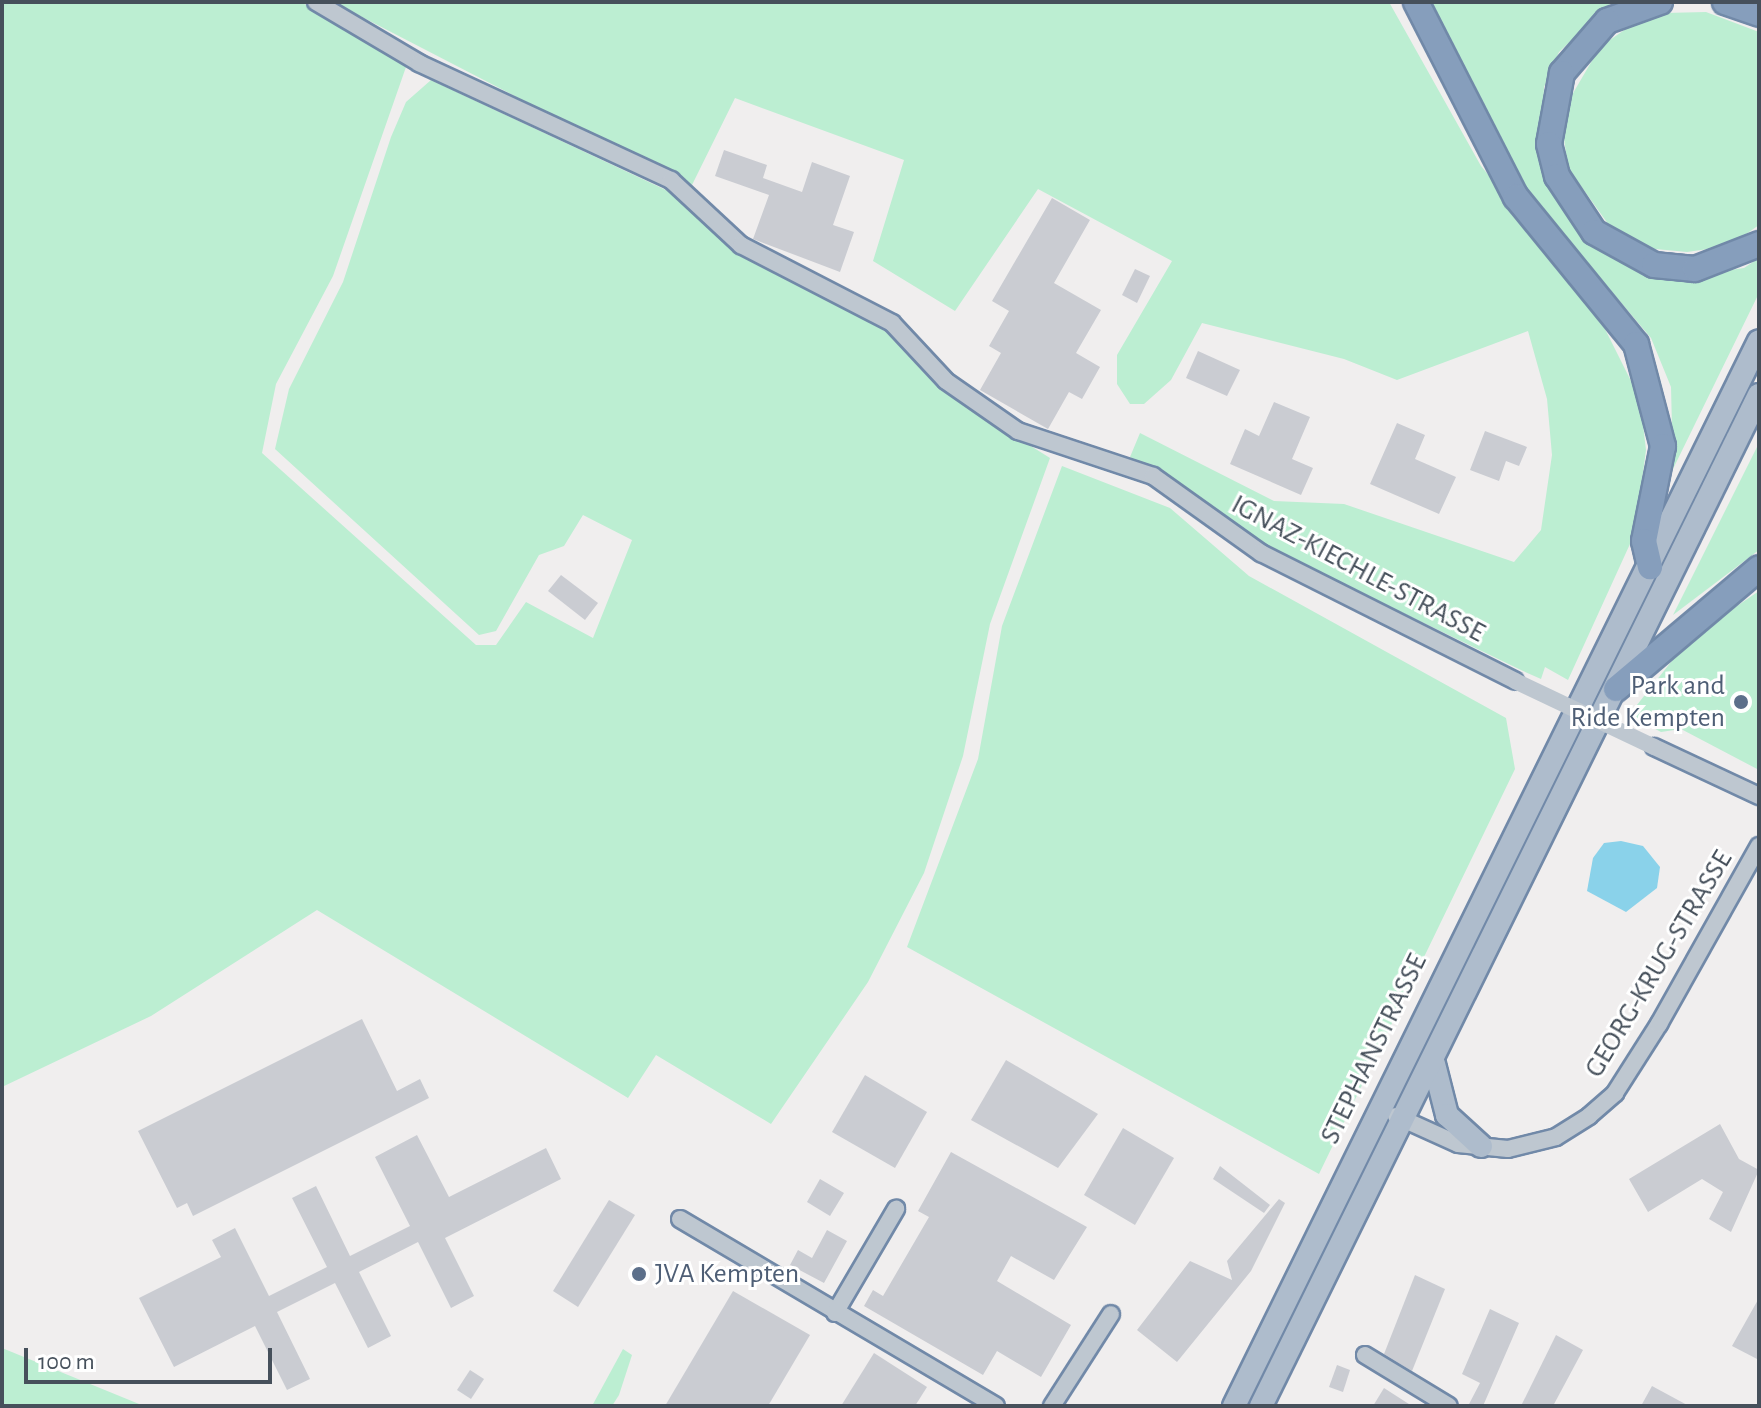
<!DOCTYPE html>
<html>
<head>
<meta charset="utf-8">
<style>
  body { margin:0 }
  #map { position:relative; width:1761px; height:1408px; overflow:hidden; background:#f0eeee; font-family:"Alegreya Sans",sans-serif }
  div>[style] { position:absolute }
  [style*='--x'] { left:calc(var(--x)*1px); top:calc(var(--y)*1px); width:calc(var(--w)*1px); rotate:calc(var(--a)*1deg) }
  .green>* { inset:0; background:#bceed2 }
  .water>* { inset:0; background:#8ad2ea }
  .building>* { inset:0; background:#caccd2 }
  .roads { filter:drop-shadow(2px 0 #7189a8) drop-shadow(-2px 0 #7189a8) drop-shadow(0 2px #7189a8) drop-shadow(0 -2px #7189a8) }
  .minor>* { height:16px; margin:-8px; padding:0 8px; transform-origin:8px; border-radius:8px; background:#bec7d0 }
  .major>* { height:22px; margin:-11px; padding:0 11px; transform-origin:11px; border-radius:11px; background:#aebccc }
  .highway>* { height:24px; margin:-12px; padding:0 12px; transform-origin:12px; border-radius:12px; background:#869ebc }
  .minor-bridge>* { height:16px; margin:-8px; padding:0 8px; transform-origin:8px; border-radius:8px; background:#bec7d0 }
  .dots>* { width:22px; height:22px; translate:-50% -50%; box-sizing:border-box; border:4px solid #fff; border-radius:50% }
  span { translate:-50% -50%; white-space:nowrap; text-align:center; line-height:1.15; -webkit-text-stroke:6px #fff; paint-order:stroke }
  .street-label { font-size:28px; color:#46505b }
  .service-label { font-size:28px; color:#4e5e75 }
  .right { translate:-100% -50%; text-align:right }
  .left { translate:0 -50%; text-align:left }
  .frame { position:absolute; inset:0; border:4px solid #46505b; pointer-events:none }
  .scale { position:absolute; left:24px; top:1348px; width:248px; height:36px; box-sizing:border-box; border:4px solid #46505b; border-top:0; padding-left:10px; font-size:24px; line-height:28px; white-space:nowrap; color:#46505b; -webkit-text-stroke:6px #fff; paint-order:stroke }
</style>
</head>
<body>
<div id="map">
  <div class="green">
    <div style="clip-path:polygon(2px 2px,301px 2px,406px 67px,333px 276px,276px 384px,262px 453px,476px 645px,496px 645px,526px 602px,593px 638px,632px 540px,583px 515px,564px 546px,539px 555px,496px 631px,479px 635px,275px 449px,289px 389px,343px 282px,391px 137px,406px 102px,431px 80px,668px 191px,737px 252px,841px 300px,886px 332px,939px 389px,1050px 458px,990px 624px,963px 756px,924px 873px,868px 982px,771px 1124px,656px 1055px,628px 1098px,317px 910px,151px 1016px,2px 1087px)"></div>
    <div style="clip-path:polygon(333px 2px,1389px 2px,1481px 166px,1588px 295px,1640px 399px,1646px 450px,1635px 533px,1568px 680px,1545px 667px,1541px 679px,1523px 671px,1265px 546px,1130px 457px,1140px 433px,1274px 501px,1344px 504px,1514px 562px,1541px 530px,1552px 455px,1547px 399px,1528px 331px,1397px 380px,1344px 359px,1202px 323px,1171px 380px,1144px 404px,1130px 404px,1117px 384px,1117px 355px,1172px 261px,1038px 189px,955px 311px,873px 261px,904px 160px,735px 98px,691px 187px)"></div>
    <div style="clip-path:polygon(1430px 2px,1612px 2px,1559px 52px,1544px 87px,1541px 171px,1565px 214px,1592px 245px,1635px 269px,1683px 277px,1744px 268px,1759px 258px,1759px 293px,1673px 469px,1671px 387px,1651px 338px,1525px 189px)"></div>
    <div style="clip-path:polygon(1706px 12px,1759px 32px,1759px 225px,1729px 246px,1687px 252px,1645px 248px,1611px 228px,1568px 168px,1563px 131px,1569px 100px,1600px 47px,1630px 26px,1664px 13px)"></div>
    <div style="clip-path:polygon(1759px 443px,1759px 550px,1673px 615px)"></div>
    <div style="clip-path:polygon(1062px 466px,1170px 508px,1249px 576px,1506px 718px,1515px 769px,1319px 1174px,907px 947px,978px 759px,1002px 626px)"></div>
    <div style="clip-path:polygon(1759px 591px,1759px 770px,1681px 729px,1661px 732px,1629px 715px,1690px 638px)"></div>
    <div style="clip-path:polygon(2px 1348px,144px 1406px,2px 1406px)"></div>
    <div style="clip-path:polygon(623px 1349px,632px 1355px,619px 1395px,612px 1406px,592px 1406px)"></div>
  </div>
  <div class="water">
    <div style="clip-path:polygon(1621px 841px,1643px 846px,1660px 867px,1657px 888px,1626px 912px,1587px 891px,1593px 858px,1604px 843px)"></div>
  </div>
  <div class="building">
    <div style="clip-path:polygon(724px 150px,767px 165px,763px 178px,802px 192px,812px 162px,850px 176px,833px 225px,854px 232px,840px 272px,753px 239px,769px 195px,715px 176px)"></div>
    <div style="clip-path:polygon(1052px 198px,1090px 220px,1054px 283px,1101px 310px,1076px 353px,1100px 367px,1082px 399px,1069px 392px,1048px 429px,980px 390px,1001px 353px,989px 346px,1009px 311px,992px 301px)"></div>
    <div style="clip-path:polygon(1135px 269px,1150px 276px,1137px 303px,1122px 295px)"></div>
    <div style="clip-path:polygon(1198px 351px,1240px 370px,1227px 396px,1186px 378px)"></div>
    <div style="clip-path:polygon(1274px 402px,1310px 417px,1292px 459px,1313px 468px,1301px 495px,1230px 464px,1245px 429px,1259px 436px)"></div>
    <div style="clip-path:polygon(1397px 423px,1425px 435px,1415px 459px,1456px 477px,1439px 514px,1370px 484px)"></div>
    <div style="clip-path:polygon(1485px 431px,1527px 447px,1519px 466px,1506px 461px,1499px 481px,1470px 470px)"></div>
    <div style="clip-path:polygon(561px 575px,598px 603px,585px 620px,548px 591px)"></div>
    <div style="clip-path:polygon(362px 1019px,397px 1091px,420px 1079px,429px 1098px,193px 1216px,187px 1203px,177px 1208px,138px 1131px)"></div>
    <div style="clip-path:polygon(1006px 1060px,1098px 1114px,1058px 1168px,971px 1120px)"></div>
    <div style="clip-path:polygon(865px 1075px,927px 1112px,895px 1168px,832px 1132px)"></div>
    <div style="clip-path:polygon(1720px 1124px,1739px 1159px,1759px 1170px,1731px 1232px,1709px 1219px,1723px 1192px,1702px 1179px,1648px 1212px,1629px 1179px)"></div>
    <div style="clip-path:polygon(1123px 1128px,1174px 1158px,1135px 1225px,1084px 1195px)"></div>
    <div style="clip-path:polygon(417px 1135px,449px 1197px,546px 1148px,561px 1179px,445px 1238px,474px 1296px,451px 1308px,418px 1242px,359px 1272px,391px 1336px,368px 1348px,335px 1283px,277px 1312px,310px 1379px,287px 1390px,255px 1326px,174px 1367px,139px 1298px,221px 1257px,212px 1240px,235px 1228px,269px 1296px,327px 1267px,292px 1198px,316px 1186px,350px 1256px,410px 1226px,375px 1157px)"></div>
    <div style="clip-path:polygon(951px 1152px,1087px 1227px,1054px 1280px,1011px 1256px,997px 1281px,1071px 1325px,1041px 1377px,997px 1351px,983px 1375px,864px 1306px,873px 1290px,883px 1296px,929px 1217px,918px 1211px)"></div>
    <div style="clip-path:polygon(1220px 1166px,1270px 1205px,1264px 1213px,1213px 1179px)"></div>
    <div style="clip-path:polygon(820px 1179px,844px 1193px,830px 1216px,807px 1202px)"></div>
    <div style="clip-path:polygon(1279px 1199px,1285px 1203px,1251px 1271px,1177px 1362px,1137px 1330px,1190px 1261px,1232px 1280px,1227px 1261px)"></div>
    <div style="clip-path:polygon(609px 1200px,635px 1215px,578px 1307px,553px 1291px)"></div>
    <div style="clip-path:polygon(827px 1230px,847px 1241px,824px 1283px,790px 1265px,798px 1250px,812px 1258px)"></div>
    <div style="clip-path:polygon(1415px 1275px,1445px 1289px,1412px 1371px,1384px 1354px)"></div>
    <div style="clip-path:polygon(733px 1291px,810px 1335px,768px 1406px,665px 1406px)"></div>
    <div style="clip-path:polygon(1759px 1298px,1759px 1360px,1732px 1346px)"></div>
    <div style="clip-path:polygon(1490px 1309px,1519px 1323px,1483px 1406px,1468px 1406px,1480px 1383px,1462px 1374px)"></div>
    <div style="clip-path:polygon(1556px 1335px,1583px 1350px,1553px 1406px,1521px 1406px)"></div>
    <div style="clip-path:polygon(874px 1353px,927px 1387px,915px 1406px,841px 1406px)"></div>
    <div style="clip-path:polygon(1337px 1365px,1350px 1370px,1343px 1392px,1329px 1387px)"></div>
    <div style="clip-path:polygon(470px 1370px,484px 1379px,471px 1399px,457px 1390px)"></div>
    <div style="clip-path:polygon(1652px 1386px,1689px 1406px,1641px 1406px)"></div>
    <div style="clip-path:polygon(1384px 1388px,1412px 1406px,1373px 1406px)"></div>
  </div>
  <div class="roads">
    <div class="minor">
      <div style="--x:316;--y:2;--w:120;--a:30.6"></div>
      <div style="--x:419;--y:63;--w:278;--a:24.9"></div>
      <div style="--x:671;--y:180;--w:96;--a:42.9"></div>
      <div style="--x:741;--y:245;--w:170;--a:27.3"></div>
      <div style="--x:892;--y:323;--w:79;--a:47"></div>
      <div style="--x:946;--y:381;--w:88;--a:34.8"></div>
      <div style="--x:1018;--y:431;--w:142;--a:18.4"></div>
      <div style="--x:1153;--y:476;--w:133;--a:35.5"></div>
      <div style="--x:1261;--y:553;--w:284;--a:26.7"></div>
      <div style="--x:1654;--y:747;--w:116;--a:25"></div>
      <div style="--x:1396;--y:1116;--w:68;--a:24.3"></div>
      <div style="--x:1458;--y:1144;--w:50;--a:5.7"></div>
      <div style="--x:1508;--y:1149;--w:49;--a:-14"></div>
      <div style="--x:1556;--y:1137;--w:39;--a:-32"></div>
      <div style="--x:1589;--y:1116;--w:35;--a:-41"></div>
      <div style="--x:1615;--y:1093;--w:82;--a:-57.5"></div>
      <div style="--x:1659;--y:1024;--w:204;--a:-60.7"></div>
      <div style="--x:680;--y:1219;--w:367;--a:30.6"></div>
      <div style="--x:835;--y:1313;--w:121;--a:-59.6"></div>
      <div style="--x:1365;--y:1355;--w:98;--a:31.3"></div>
      <div style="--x:1052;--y:1406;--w:109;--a:-57.3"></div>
    </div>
    <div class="major">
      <div style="--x:1434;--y:1064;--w:53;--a:75.7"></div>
      <div style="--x:1447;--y:1115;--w:46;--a:42.4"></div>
      <div style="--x:1234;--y:1406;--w:1187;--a:-63.76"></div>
      <div style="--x:1261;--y:1406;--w:1127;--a:-63.78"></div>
    </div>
    <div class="highway">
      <div style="--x:1416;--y:2;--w:219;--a:62.9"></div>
      <div style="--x:1516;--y:197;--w:190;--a:50.8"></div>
      <div style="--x:1636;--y:344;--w:106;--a:75.2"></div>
      <div style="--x:1663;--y:446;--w:97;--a:101.3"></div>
      <div style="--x:1644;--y:541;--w:27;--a:77"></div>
      <div style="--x:1660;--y:2;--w:56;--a:160.3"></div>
      <div style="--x:1607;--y:21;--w:69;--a:130.9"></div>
      <div style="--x:1562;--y:73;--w:72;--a:100.4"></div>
      <div style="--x:1549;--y:144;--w:33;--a:76"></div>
      <div style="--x:1557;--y:176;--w:67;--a:56.5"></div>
      <div style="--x:1594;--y:232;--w:68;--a:28.8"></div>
      <div style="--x:1654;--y:265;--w:41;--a:5.6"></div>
      <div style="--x:1695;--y:269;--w:69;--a:-21.3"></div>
      <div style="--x:1725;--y:2;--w:36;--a:19"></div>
      <div style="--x:1616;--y:689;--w:187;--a:-40.2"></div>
    </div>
  </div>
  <div class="minor-bridge">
    <div style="--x:1515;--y:681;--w:154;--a:25.4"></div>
  </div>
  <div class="dots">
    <div style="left:1741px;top:702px;background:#5c6f8a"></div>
    <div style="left:639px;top:1274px;background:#5c6f8a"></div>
  </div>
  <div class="street-label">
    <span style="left:1358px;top:569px;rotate:28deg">IGNAZ-KIECHLE-STRASSE</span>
    <span style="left:1659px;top:964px;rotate:-59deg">GEORG-KRUG-STRASSE</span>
    <span style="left:1374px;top:1049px;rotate:-64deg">STEPHANSTRASSE</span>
  </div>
  <div class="service-label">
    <span class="right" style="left:1725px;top:702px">Park and<br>Ride Kempten</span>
    <span class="left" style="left:655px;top:1274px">JVA Kempten</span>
  </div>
  <div class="frame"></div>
  <div class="scale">100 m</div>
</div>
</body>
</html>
